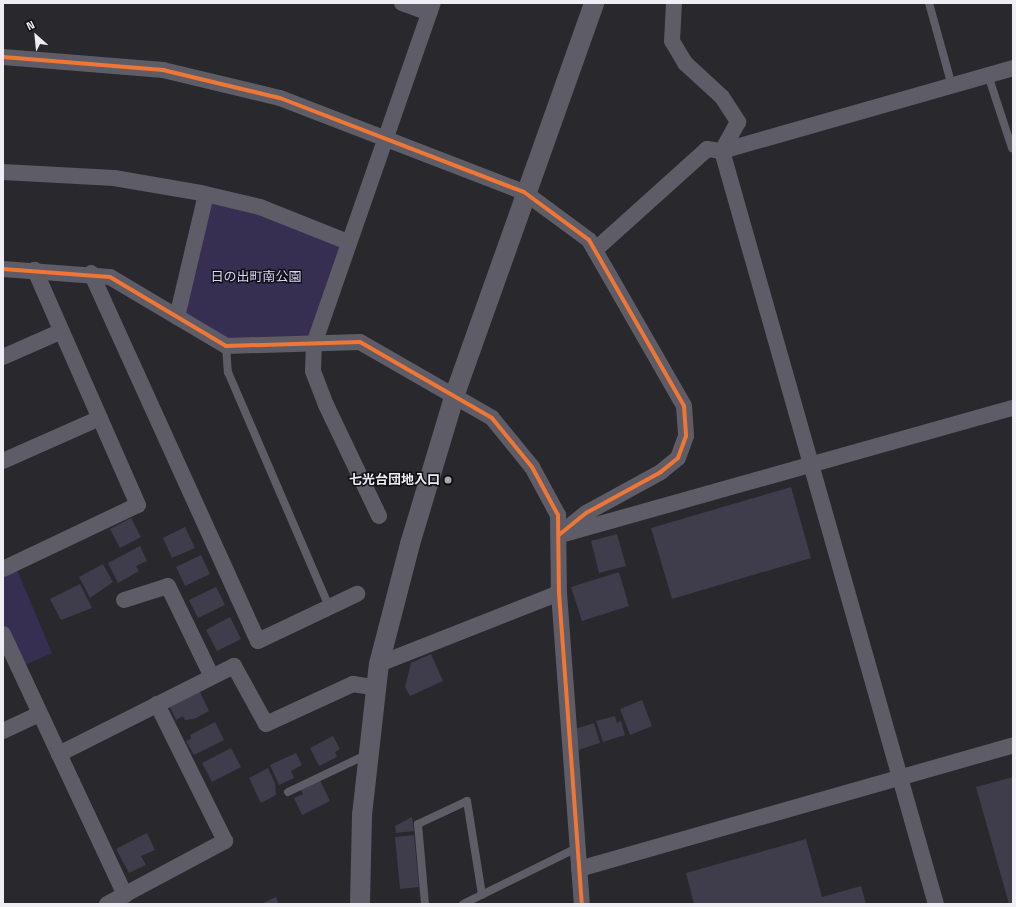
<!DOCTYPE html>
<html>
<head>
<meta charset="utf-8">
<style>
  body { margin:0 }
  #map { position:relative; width:1016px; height:907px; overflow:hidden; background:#28282d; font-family:"Space Grotesk","Noto Sans JP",sans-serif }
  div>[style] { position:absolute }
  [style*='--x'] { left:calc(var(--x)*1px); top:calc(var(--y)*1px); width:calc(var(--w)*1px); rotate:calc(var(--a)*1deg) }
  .green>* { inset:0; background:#372f52 }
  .building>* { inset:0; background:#3f3c4b }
  .service>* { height:8px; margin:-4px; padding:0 4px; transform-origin:4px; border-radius:4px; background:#5e5c66 }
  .minor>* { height:16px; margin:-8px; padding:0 8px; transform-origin:8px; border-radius:8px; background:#5e5c66 }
  .tertiary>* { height:20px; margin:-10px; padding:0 10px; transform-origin:10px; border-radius:10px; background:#5e5c66 }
  .cycleway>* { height:4px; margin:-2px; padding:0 2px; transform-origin:2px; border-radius:2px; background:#f07635 }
  .dots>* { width:11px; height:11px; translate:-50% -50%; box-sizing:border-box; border:2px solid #0f0f14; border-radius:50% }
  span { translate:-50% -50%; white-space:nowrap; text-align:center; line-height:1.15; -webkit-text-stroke:3px #0f0f14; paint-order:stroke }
  .park-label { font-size:13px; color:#dcd6fd }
  .poi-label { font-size:13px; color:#efeef5; font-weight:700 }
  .right { translate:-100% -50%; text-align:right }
  .frame { position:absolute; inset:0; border:4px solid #efeef5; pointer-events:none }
  .north { position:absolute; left:16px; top:16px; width:40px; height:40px; -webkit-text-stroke:3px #0f0f14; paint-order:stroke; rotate:333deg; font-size:11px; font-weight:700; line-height:16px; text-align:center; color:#efeef5 }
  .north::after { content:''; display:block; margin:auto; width:14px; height:18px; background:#efeef5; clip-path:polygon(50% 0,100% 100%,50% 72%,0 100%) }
</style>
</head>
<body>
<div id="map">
  <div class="green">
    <div style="clip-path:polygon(210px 202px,259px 213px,341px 244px,309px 339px,225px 339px,184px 315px)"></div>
    <div style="clip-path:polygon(17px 570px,52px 653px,23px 666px,3px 622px,3px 575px)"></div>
  </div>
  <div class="building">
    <div style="clip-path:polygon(791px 487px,811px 558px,672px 599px,651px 528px)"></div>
    <div style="clip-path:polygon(131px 518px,141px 537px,120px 548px,110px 529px)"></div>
    <div style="clip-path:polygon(185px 527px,195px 548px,172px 558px,163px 538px)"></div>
    <div style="clip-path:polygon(617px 534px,626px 566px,599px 573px,591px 541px)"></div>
    <div style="clip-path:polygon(140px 546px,147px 561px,136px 566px,139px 571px,118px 583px,108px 563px)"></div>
    <div style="clip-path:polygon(201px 555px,210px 574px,185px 586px,176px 567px)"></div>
    <div style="clip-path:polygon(103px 564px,113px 582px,90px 598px,79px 577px)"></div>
    <div style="clip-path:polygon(619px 572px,629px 606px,582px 621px,571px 587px)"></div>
    <div style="clip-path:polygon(80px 584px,92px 608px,61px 620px,50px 599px)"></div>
    <div style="clip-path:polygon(216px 587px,225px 605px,198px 618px,189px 600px)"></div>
    <div style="clip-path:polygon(230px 617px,241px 639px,217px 651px,206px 630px)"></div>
    <div style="clip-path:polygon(431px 654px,443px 681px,410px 696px,405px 687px,411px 663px)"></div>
    <div style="clip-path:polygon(198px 688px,209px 711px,194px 719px,185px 720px,183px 716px,176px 720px,168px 703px)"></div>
    <div style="clip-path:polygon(642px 700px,652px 726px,630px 735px,620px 709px)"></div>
    <div style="clip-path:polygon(615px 716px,617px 723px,621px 721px,625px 735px,603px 742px,596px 721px)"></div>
    <div style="clip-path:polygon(215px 722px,224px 740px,194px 755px,186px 741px,191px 739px,190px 735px)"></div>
    <div style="clip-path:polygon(594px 723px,600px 743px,578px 750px,572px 730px)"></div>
    <div style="clip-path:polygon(333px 736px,340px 749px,335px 752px,337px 757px,319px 766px,310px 748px)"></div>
    <div style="clip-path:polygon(231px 748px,241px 767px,212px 782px,202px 763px)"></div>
    <div style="clip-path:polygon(296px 753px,302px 765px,291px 771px,294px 778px,279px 785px,270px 765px)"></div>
    <div style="clip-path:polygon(268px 768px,275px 783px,276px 795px,261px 803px,249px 778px)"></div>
    <div style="clip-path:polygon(1013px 777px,1013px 904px,1009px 904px,976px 787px)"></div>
    <div style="clip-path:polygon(320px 780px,330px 801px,302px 815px,294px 798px,303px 794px,301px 790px)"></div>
    <div style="clip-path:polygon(412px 817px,414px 831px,396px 833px,395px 826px)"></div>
    <div style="clip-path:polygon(147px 833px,155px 850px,141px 856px,146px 865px,129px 873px,116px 849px)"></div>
    <div style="clip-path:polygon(414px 835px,419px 887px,400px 889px,395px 837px)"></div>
    <div style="clip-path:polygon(806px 839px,822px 897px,861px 886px,866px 904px,694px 904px,686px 873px)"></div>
    <div style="clip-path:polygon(276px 897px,279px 904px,261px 904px)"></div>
  </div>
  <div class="service">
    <div style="--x:929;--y:3;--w:86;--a:74.5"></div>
    <div style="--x:988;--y:75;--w:77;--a:71.8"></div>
    <div style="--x:226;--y:346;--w:26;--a:86"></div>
    <div style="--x:228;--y:372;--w:256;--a:66.7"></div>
    <div style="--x:288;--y:792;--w:89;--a:-25.4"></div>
    <div style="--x:425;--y:904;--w:80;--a:-95"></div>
    <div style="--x:418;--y:824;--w:54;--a:-25.1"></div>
    <div style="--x:467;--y:801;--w:95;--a:80.9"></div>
    <div style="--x:463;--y:904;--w:127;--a:-26.2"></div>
  </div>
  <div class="minor">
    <div style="--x:402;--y:3;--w:29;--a:20"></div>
    <div style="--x:674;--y:3;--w:38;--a:93"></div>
    <div style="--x:672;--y:41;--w:26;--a:59"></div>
    <div style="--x:685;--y:63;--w:50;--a:42.6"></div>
    <div style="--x:722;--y:97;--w:30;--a:57"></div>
    <div style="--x:738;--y:122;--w:33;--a:119"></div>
    <div style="--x:722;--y:151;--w:783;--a:74.14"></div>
    <div style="--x:3;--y:57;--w:161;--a:4.6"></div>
    <div style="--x:163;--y:70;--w:120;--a:13.5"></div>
    <div style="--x:280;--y:98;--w:261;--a:21.1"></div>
    <div style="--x:524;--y:192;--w:81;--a:36.4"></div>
    <div style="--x:589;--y:240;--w:191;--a:60.2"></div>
    <div style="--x:684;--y:406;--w:30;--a:86"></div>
    <div style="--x:686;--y:436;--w:23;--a:110"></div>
    <div style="--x:678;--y:458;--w:22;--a:141"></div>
    <div style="--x:661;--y:472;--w:85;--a:151.3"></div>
    <div style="--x:586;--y:513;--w:35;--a:141"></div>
    <div style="--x:3;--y:172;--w:111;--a:3.1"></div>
    <div style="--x:114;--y:178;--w:88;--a:9.8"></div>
    <div style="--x:201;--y:193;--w:61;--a:13.3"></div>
    <div style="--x:260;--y:207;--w:95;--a:21.7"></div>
    <div style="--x:595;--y:250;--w:151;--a:-42"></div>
    <div style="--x:707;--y:149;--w:15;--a:8"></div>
    <div style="--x:722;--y:151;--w:303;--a:-15.9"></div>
    <div style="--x:3;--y:269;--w:107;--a:4.3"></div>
    <div style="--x:110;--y:277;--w:135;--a:30.7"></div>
    <div style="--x:226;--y:346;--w:134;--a:-1.7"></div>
    <div style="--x:360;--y:342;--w:152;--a:29.9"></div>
    <div style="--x:492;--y:418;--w:63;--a:50.8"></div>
    <div style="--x:532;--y:467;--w:55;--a:61.6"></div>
    <div style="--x:558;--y:515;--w:78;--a:89.3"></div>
    <div style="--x:559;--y:593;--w:312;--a:85.8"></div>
    <div style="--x:91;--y:273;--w:404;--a:65.6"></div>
    <div style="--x:258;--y:641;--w:110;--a:-25.4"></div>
    <div style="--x:177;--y:317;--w:126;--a:-76.7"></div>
    <div style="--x:3;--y:357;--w:64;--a:-23.8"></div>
    <div style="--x:3;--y:461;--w:106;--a:-23.9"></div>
    <div style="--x:379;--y:516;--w:123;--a:-115.5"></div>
    <div style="--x:326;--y:405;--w:36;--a:-111"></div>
    <div style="--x:313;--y:371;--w:27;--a:-88"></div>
    <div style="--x:314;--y:344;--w:361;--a:-70.8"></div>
    <div style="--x:564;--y:534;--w:466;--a:-15.7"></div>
    <div style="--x:3;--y:569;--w:149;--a:-25.4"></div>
    <div style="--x:138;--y:505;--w:257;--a:-113.7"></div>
    <div style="--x:124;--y:600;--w:46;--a:-17.7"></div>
    <div style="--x:168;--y:586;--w:99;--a:64.2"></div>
    <div style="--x:3;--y:634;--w:132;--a:65"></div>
    <div style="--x:59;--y:754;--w:196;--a:-26.7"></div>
    <div style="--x:234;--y:666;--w:66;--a:61.1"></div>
    <div style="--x:266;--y:724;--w:96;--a:-24.7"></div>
    <div style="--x:353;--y:684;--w:24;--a:9"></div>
    <div style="--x:379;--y:664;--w:193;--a:-21.5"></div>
    <div style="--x:3;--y:731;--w:40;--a:-25"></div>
    <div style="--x:59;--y:754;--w:156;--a:64.9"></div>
    <div style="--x:579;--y:869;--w:451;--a:-15.9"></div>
    <div style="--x:107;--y:904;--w:134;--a:-28.1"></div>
    <div style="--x:225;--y:841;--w:153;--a:-116.4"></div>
  </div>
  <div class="tertiary">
    <div style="--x:360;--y:904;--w:89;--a:-88.7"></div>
    <div style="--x:362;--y:815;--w:152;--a:-83.6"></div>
    <div style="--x:379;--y:664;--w:124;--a:-75.5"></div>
    <div style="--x:410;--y:544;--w:157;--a:-73.3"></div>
    <div style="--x:455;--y:394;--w:415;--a:-70.4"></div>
  </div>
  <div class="cycleway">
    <div style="--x:3;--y:57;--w:161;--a:4.6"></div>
    <div style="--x:163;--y:70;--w:120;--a:13.5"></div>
    <div style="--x:280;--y:98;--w:261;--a:21.1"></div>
    <div style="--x:524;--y:192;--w:81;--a:36.4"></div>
    <div style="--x:589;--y:240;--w:191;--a:60.2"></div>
    <div style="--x:684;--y:406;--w:30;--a:86"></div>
    <div style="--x:686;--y:436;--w:23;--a:110"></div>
    <div style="--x:678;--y:458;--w:22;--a:141"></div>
    <div style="--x:661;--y:472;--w:85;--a:151.3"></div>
    <div style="--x:586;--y:513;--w:35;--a:141"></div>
    <div style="--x:3;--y:269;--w:107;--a:4.3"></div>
    <div style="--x:110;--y:277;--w:135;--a:30.7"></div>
    <div style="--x:226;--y:346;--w:134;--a:-1.7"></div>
    <div style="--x:360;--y:342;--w:152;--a:29.9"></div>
    <div style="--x:492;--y:418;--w:63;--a:50.8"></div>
    <div style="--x:532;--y:467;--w:55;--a:61.6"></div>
    <div style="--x:558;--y:515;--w:78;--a:89.3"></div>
    <div style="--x:559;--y:593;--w:312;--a:85.8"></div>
  </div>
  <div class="dots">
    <div style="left:448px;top:480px;background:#a9a9af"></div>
  </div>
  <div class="park-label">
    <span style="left:256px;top:277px">日の出町南公園</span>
  </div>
  <div class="poi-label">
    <span class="right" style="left:440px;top:480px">七光台団地入口</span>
  </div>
  <div class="frame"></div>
  <div class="north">N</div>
</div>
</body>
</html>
